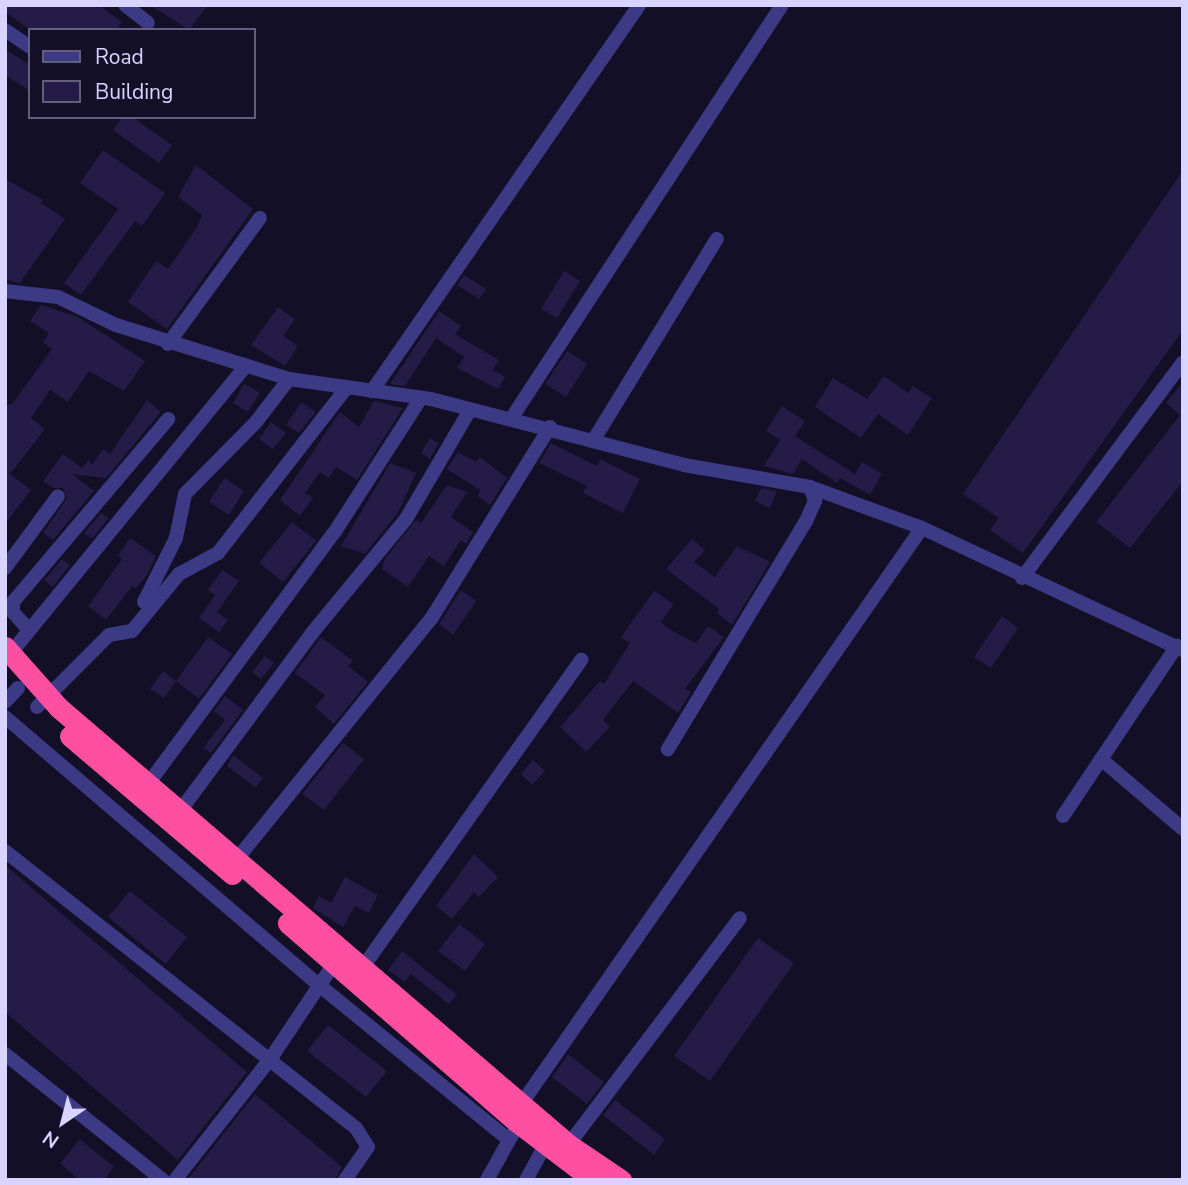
<!DOCTYPE html>
<html>
<head>
<meta charset="utf-8">
<style>
  body { margin:0 }
  #map { position:relative; width:1188px; height:1185px; overflow:hidden; background:#130f26; font-family:"Nunito Sans",sans-serif }
  div>[style] { position:absolute }
  [style*='--x'] { left:calc(var(--x)*1px); top:calc(var(--y)*1px); width:calc(var(--w)*1px); rotate:calc(var(--a)*1deg) }
  .building>* { inset:0; background:#241b47 }
  .minor>* { height:14px; margin:-7px; padding:0 7px; transform-origin:7px; border-radius:7px; background:#3d3a85 }
  .highway>* { height:21px; margin:-10.5px; padding:0 10.5px; transform-origin:10.5px; border-radius:10.5px; background:#ff4fa3 }
  span { translate:-50% -50%; white-space:nowrap; text-align:center; line-height:1.15; -webkit-text-stroke:7px #130f26; paint-order:stroke }
  .frame { position:absolute; inset:0; border:7px solid #d9d4ff; pointer-events:none }
  .legend { position:absolute; left:28px; top:28px; width:228px; height:91px; box-sizing:border-box; background:#130f26; border:2px solid #625e7d; margin:0; padding:9px 12px; list-style:none; font-size:21px; color:#d9d4ff }
  .legend li { display:flex; align-items:center; gap:14px; height:35px }
  .legend b { width:35px; border:2px solid #625e7d }
  .north { position:absolute; left:28px; top:1087px; width:70px; height:70px; -webkit-text-stroke:5px #130f26; paint-order:stroke; rotate:215deg; font-size:19px; font-weight:700; line-height:28px; text-align:center; color:#d9d4ff }
  .north::after { content:''; display:block; margin:auto; width:24px; height:32px; background:#d9d4ff; clip-path:polygon(50% 0,100% 100%,50% 72%,0 100%) }
</style>
</head>
<body>
<div id="map">
  <div class="building">
    <div style="clip-path:polygon(5px 5px,99px 5px,122px 22px,117px 30px,30px 30px,5px 12px)"></div>
    <div style="clip-path:polygon(150px 5px,208px 5px,189px 30px)"></div>
    <div style="clip-path:polygon(5px 49px,30px 65px,30px 91px,5px 75px)"></div>
    <div style="clip-path:polygon(122px 117px,132px 117px,172px 145px,159px 163px,113px 130px)"></div>
    <div style="clip-path:polygon(103px 150px,165px 193px,142px 226px,135px 221px,81px 295px,64px 283px,118px 209px,80px 183px)"></div>
    <div style="clip-path:polygon(196px 165px,253px 209px,167px 329px,128px 302px,156px 261px,168px 269px,197px 227px,202px 215px,178px 197px)"></div>
    <div style="clip-path:polygon(1183px 170px,1183px 330px,1023px 553px,990px 530px,999px 518px,963px 494px)"></div>
    <div style="clip-path:polygon(5px 179px,43px 200px,41px 203px,65px 219px,20px 283px,5px 280px)"></div>
    <div style="clip-path:polygon(564px 271px,580px 281px,557px 318px,541px 309px)"></div>
    <div style="clip-path:polygon(464px 275px,486px 289px,479px 299px,457px 285px)"></div>
    <div style="clip-path:polygon(41px 305px,78px 317px,145px 361px,124px 391px,89px 371px,68px 402px,50px 390px,31px 418px,45px 429px,10px 474px,31px 490px,5px 524px,5px 407px,13px 403px,52px 349px,43px 342px,49px 333px,30px 321px)"></div>
    <div style="clip-path:polygon(278px 307px,295px 319px,283px 336px,298px 346px,285px 366px,251px 345px)"></div>
    <div style="clip-path:polygon(439px 311px,461px 326px,455px 334px,499px 360px,493px 370px,505px 377px,498px 389px,457px 368px,464px 357px,436px 338px,405px 386px,390px 384px)"></div>
    <div style="clip-path:polygon(567px 351px,587px 364px,566px 397px,545px 384px)"></div>
    <div style="clip-path:polygon(884px 376px,908px 393px,913px 386px,932px 398px,908px 435px,878px 414px,861px 438px,815px 407px,833px 378px,867px 399px)"></div>
    <div style="clip-path:polygon(1183px 382px,1183px 481px,1130px 548px,1096px 522px,1180px 415px,1166px 403px)"></div>
    <div style="clip-path:polygon(244px 384px,260px 393px,248px 412px,233px 403px)"></div>
    <div style="clip-path:polygon(147px 400px,161px 412px,106px 478px,72px 474px,94px 491px,53px 540px,43px 533px,67px 498px,63px 488px,53px 488px,43px 481px,63px 454px,82px 468px,89px 459px,92px 465px,103px 449px,110px 454px)"></div>
    <div style="clip-path:polygon(374px 401px,403px 408px,357px 480px,336px 467px,329px 478px,320px 472px,305px 493px,313px 498px,300px 516px,280px 500px,340px 412px,359px 427px)"></div>
    <div style="clip-path:polygon(301px 402px,316px 412px,299px 433px,286px 425px)"></div>
    <div style="clip-path:polygon(782px 406px,805px 421px,795px 436px,855px 474px,862px 462px,882px 474px,870px 495px,840px 478px,837px 483px,802px 459px,793px 474px,764px 466px,780px 440px,766px 431px)"></div>
    <div style="clip-path:polygon(271px 422px,286px 433px,273px 449px,259px 439px)"></div>
    <div style="clip-path:polygon(430px 438px,439px 443px,430px 459px,421px 453px)"></div>
    <div style="clip-path:polygon(551px 443px,597px 466px,600px 459px,640px 479px,623px 513px,583px 493px,587px 486px,539px 463px)"></div>
    <div style="clip-path:polygon(458px 452px,476px 462px,480px 457px,507px 478px,490px 505px,478px 496px,480px 490px,447px 469px)"></div>
    <div style="clip-path:polygon(390px 463px,416px 473px,398px 513px,365px 554px,341px 546px)"></div>
    <div style="clip-path:polygon(224px 478px,244px 491px,229px 515px,209px 502px)"></div>
    <div style="clip-path:polygon(447px 485px,467px 492px,451px 517px,473px 532px,466px 544px,461px 540px,444px 566px,429px 556px,408px 587px,382px 569px,384px 560px,416px 520px,421px 523px)"></div>
    <div style="clip-path:polygon(761px 488px,777px 491px,770px 508px,755px 501px)"></div>
    <div style="clip-path:polygon(101px 513px,109px 518px,92px 539px,84px 533px)"></div>
    <div style="clip-path:polygon(292px 522px,316px 541px,283px 582px,259px 563px)"></div>
    <div style="clip-path:polygon(130px 538px,156px 556px,147px 575px,136px 588px,132px 586px,106px 620px,88px 606px,122px 559px,118px 556px)"></div>
    <div style="clip-path:polygon(692px 539px,705px 550px,694px 562px,715px 577px,737px 546px,770px 562px,732px 625px,717px 613px,719px 609px,666px 569px)"></div>
    <div style="clip-path:polygon(62px 559px,70px 565px,53px 587px,44px 580px)"></div>
    <div style="clip-path:polygon(222px 570px,239px 581px,217px 612px,228px 620px,219px 632px,199px 618px,215px 595px,208px 590px)"></div>
    <div style="clip-path:polygon(461px 590px,476px 601px,453px 635px,439px 624px)"></div>
    <div style="clip-path:polygon(654px 591px,674px 604px,661px 622px,669px 629px,696px 643px,708px 626px,724px 637px,685px 689px,691px 692px,678px 713px,633px 681px,603px 720px,610px 727px,586px 752px,560px 727px,600px 681px,604px 684px,630px 643px,621px 637px)"></div>
    <div style="clip-path:polygon(1002px 616px,1018px 628px,991px 668px,974px 657px)"></div>
    <div style="clip-path:polygon(208px 637px,232px 654px,199px 699px,176px 681px,164px 698px,150px 689px,163px 671px,176px 681px)"></div>
    <div style="clip-path:polygon(321px 637px,353px 661px,348px 666px,368px 682px,334px 724px,315px 707px,325px 695px,295px 673px)"></div>
    <div style="clip-path:polygon(265px 656px,274px 663px,261px 679px,252px 672px)"></div>
    <div style="clip-path:polygon(225px 696px,243px 710px,211px 753px,203px 748px,225px 720px,214px 711px)"></div>
    <div style="clip-path:polygon(343px 743px,364px 759px,324px 810px,302px 794px)"></div>
    <div style="clip-path:polygon(233px 755px,263px 778px,256px 788px,227px 766px)"></div>
    <div style="clip-path:polygon(533px 760px,545px 771px,532px 785px,521px 774px)"></div>
    <div style="clip-path:polygon(474px 854px,498px 877px,479px 897px,474px 892px,452px 919px,436px 906px)"></div>
    <div style="clip-path:polygon(5px 865px,247px 1072px,178px 1160px,5px 1012px)"></div>
    <div style="clip-path:polygon(345px 877px,378px 895px,369px 913px,355px 906px,343px 927px,313px 908px,319px 896px,331px 903px)"></div>
    <div style="clip-path:polygon(130px 891px,187px 937px,166px 964px,108px 917px)"></div>
    <div style="clip-path:polygon(459px 924px,485px 944px,465px 971px,438px 951px)"></div>
    <div style="clip-path:polygon(758px 938px,794px 963px,710px 1081px,674px 1056px)"></div>
    <div style="clip-path:polygon(402px 951px,457px 995px,449px 1004px,411px 974px,405px 982px,388px 970px)"></div>
    <div style="clip-path:polygon(328px 1025px,387px 1071px,366px 1097px,307px 1051px)"></div>
    <div style="clip-path:polygon(568px 1054px,604px 1082px,587px 1104px,552px 1077px)"></div>
    <div style="clip-path:polygon(255px 1094px,342px 1167px,335px 1180px,187px 1180px)"></div>
    <div style="clip-path:polygon(615px 1100px,665px 1139px,654px 1155px,603px 1115px)"></div>
    <div style="clip-path:polygon(80px 1139px,114px 1167px,104px 1180px,79px 1180px,60px 1163px)"></div>
  </div>
  <div class="minor">
    <div style="--x:125;--y:5;--w:29;--a:38"></div>
    <div style="--x:5;--y:30;--w:30;--a:34"></div>
    <div style="--x:5;--y:291;--w:53;--a:6.5"></div>
    <div style="--x:58;--y:297;--w:64;--a:25.8"></div>
    <div style="--x:116;--y:325;--w:181;--a:17.3"></div>
    <div style="--x:289;--y:379;--w:143;--a:8"></div>
    <div style="--x:431;--y:399;--w:261;--a:14.6"></div>
    <div style="--x:684;--y:465;--w:128;--a:9.9"></div>
    <div style="--x:810;--y:487;--w:15;--a:70"></div>
    <div style="--x:815;--y:501;--w:22;--a:114"></div>
    <div style="--x:806;--y:521;--w:267;--a:121.2"></div>
    <div style="--x:168;--y:344;--w:156;--a:-53.9"></div>
    <div style="--x:372;--y:391;--w:469;--a:-55.3"></div>
    <div style="--x:511;--y:419;--w:495;--a:-56.8"></div>
    <div style="--x:593;--y:441;--w:237;--a:-58.5"></div>
    <div style="--x:810;--y:487;--w:119;--a:20.1"></div>
    <div style="--x:922;--y:528;--w:288;--a:25.1"></div>
    <div style="--x:5;--y:568;--w:89;--a:-53.6"></div>
    <div style="--x:1022;--y:578;--w:269;--a:-53.3"></div>
    <div style="--x:144;--y:602;--w:72;--a:-63.4"></div>
    <div style="--x:176;--y:538;--w:45;--a:-78.4"></div>
    <div style="--x:185;--y:494;--w:101;--a:-45.4"></div>
    <div style="--x:256;--y:422;--w:54;--a:-52.5"></div>
    <div style="--x:29;--y:630;--w:24;--a:-132"></div>
    <div style="--x:13;--y:612;--w:10;--a:-90"></div>
    <div style="--x:13;--y:602;--w:240;--a:-49.7"></div>
    <div style="--x:10;--y:654;--w:370;--a:-50.7"></div>
    <div style="--x:5;--y:702;--w:19;--a:-47"></div>
    <div style="--x:37;--y:707;--w:102;--a:-45"></div>
    <div style="--x:109;--y:635;--w:23;--a:-10"></div>
    <div style="--x:132;--y:631;--w:74;--a:-50.5"></div>
    <div style="--x:179;--y:574;--w:44;--a:-28.3"></div>
    <div style="--x:218;--y:553;--w:210;--a:-52.1"></div>
    <div style="--x:5;--y:717;--w:413;--a:40.5"></div>
    <div style="--x:319;--y:985;--w:245;--a:39.2"></div>
    <div style="--x:1101;--y:759;--w:108;--a:40.5"></div>
    <div style="--x:148;--y:784;--w:312;--a:-53.5"></div>
    <div style="--x:334;--y:533;--w:161;--a:-57.2"></div>
    <div style="--x:180;--y:811;--w:222;--a:-53.4"></div>
    <div style="--x:312;--y:633;--w:148;--a:-50.5"></div>
    <div style="--x:406;--y:519;--w:126;--a:-59.6"></div>
    <div style="--x:1063;--y:816;--w:205;--a:-56.2"></div>
    <div style="--x:5;--y:851;--w:447;--a:38.3"></div>
    <div style="--x:356;--y:1128;--w:22;--a:58"></div>
    <div style="--x:368;--y:1147;--w:40;--a:124.9"></div>
    <div style="--x:237;--y:859;--w:309;--a:-51.1"></div>
    <div style="--x:431;--y:619;--w:226;--a:-58.2"></div>
    <div style="--x:363;--y:967;--w:377;--a:-54.6"></div>
    <div style="--x:5;--y:1054;--w:202;--a:38.6"></div>
    <div style="--x:522;--y:1103;--w:700;--a:-55.18"></div>
    <div style="--x:563;--y:1152;--w:293;--a:-52.9"></div>
    <div style="--x:175;--y:1180;--w:155;--a:-51.8"></div>
    <div style="--x:271;--y:1058;--w:115;--a:-56.3"></div>
    <div style="--x:487;--y:1180;--w:54;--a:-61"></div>
    <div style="--x:526;--y:1180;--w:48;--a:-61.3"></div>
  </div>
  <div class="highway">
    <div style="--x:5;--y:647;--w:80;--a:48.5"></div>
    <div style="--x:58;--y:707;--w:673;--a:40.6"></div>
    <div style="--x:569;--y:1145;--w:63;--a:33.9"></div>
    <div style="--x:70;--y:736;--w:213;--a:40.4"></div>
    <div style="--x:288;--y:923;--w:303;--a:41"></div>
    <div style="--x:517;--y:1122;--w:96;--a:37.3"></div>
  </div>
  <div class="frame"></div>
  <ul class="legend">
  <li><b style="height:9px;background:#3d3a85"></b>Road</li>
  <li><b style="height:19px;background:#241b47"></b>Building</li>
  </ul>
  <div class="north">N</div>
</div>
</body>
</html>
